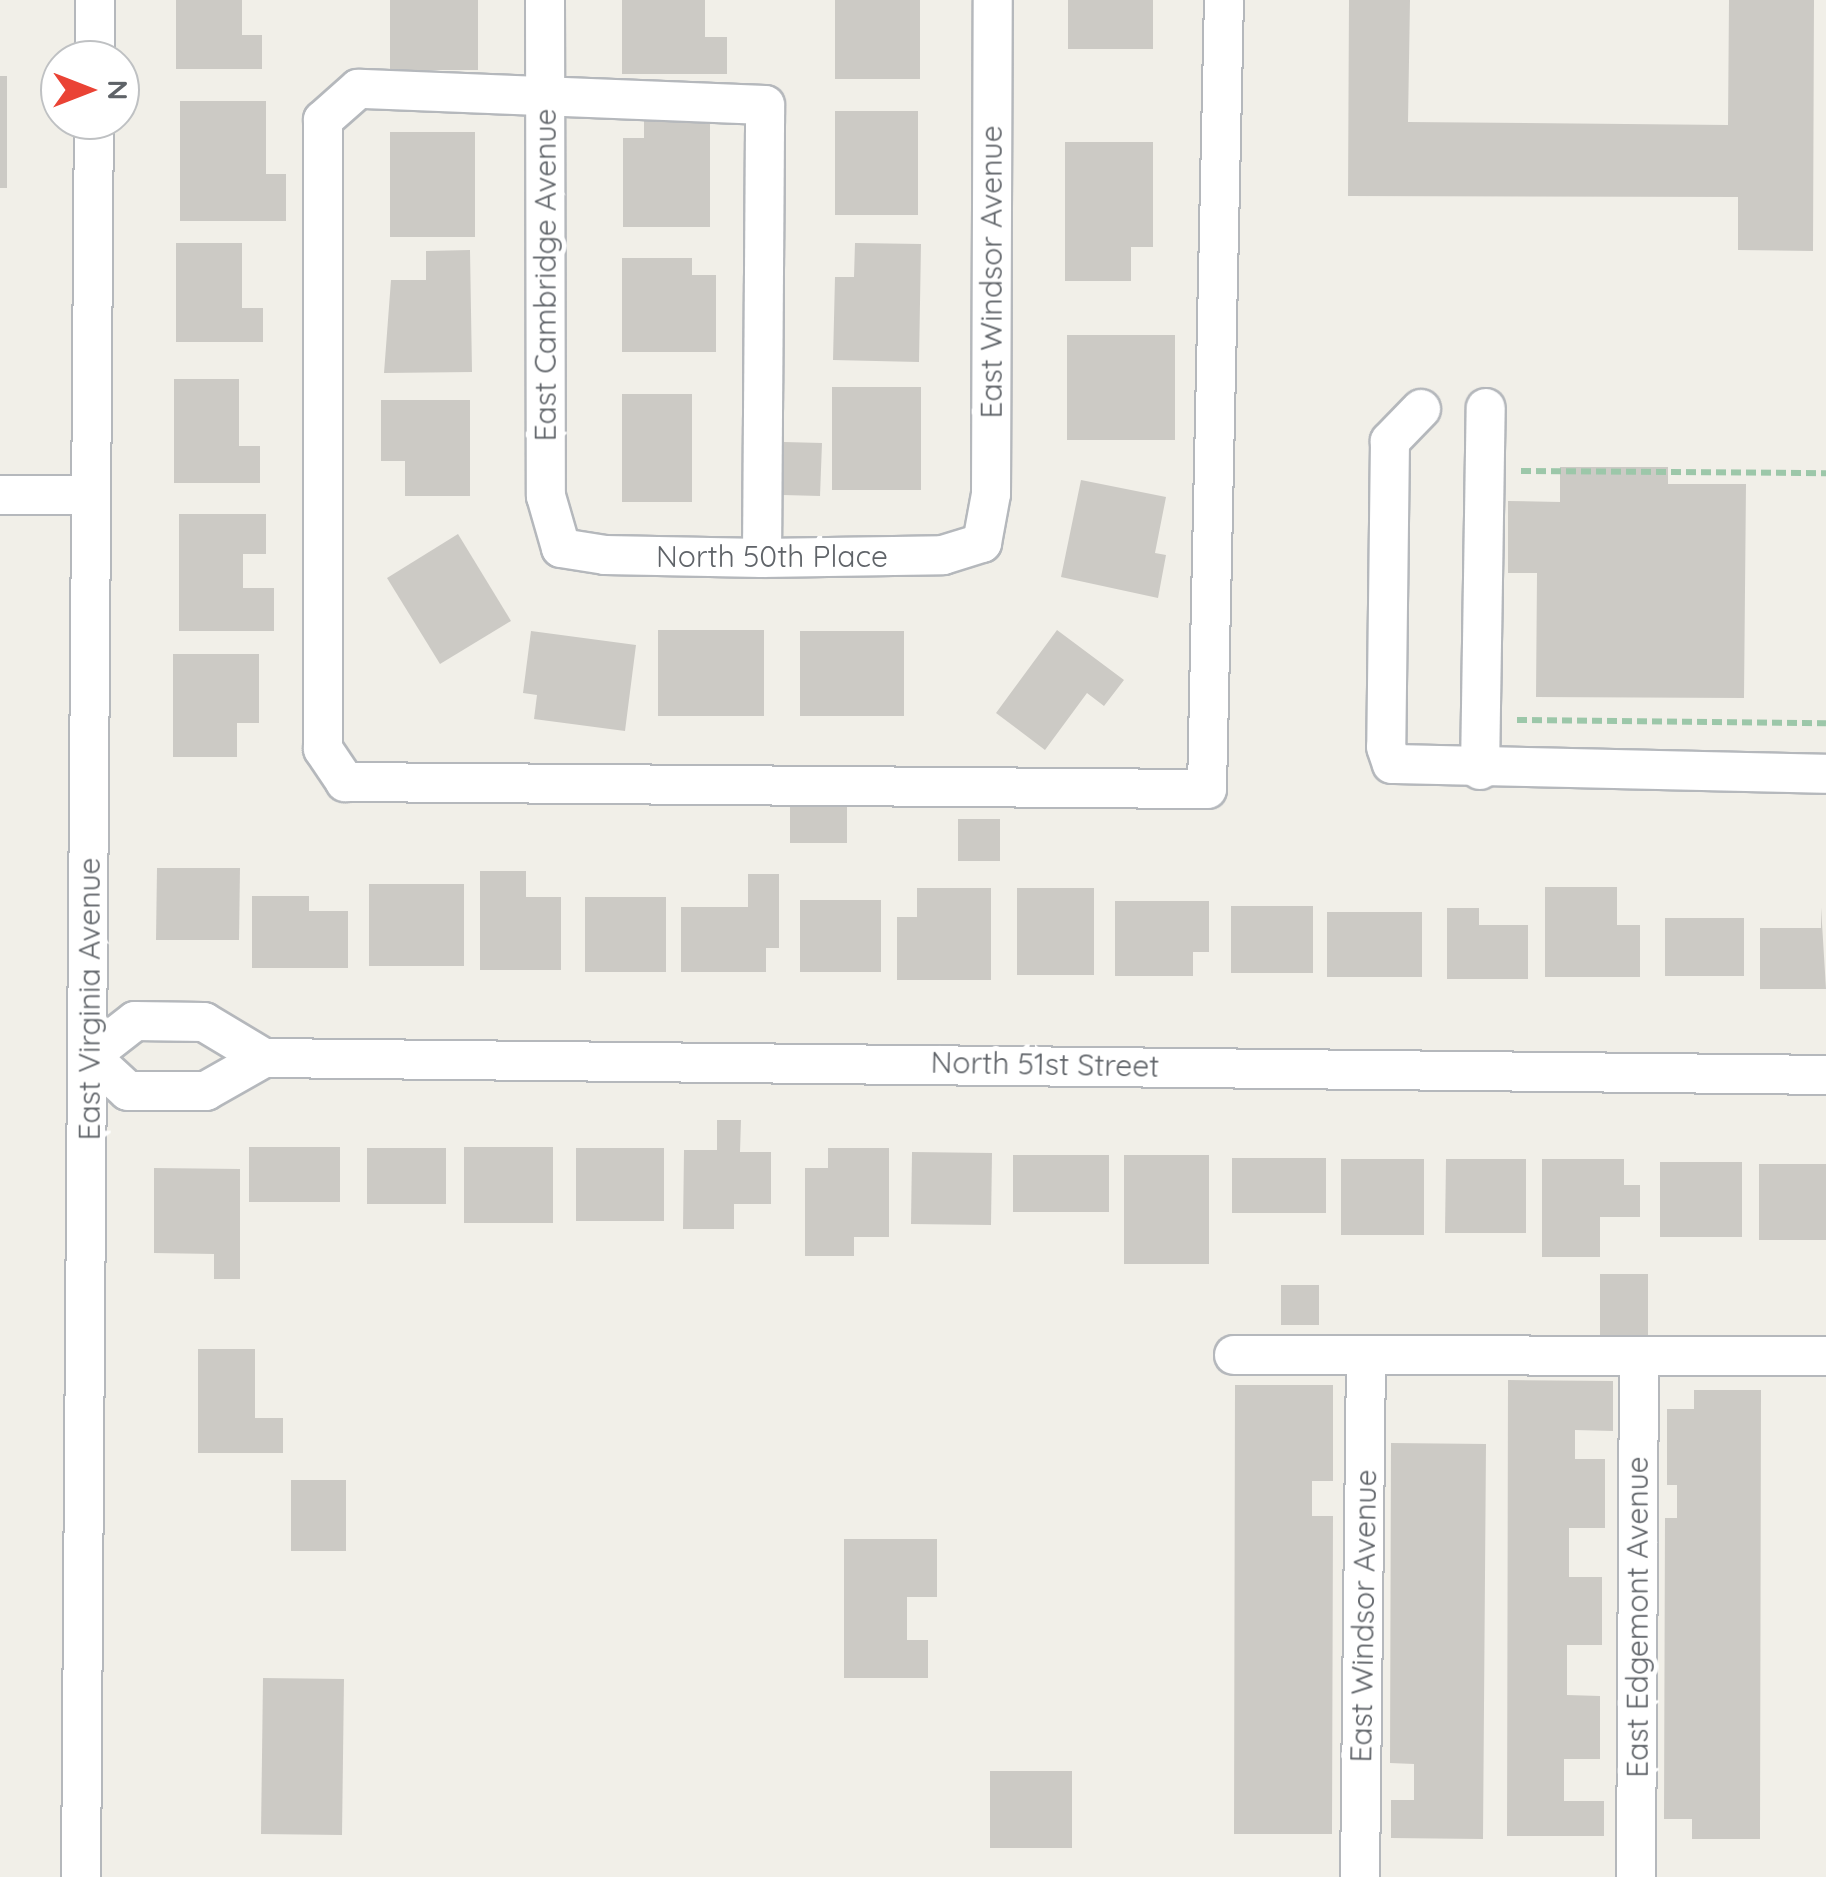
<!DOCTYPE html>
<html>
<head>
<meta charset="utf-8">
<style>
  body { margin:0 }
  #map { position:relative; width:1826px; height:1877px; overflow:hidden; background:#f1efe8; font-family:Quicksand,sans-serif }
  div>[style] { position:absolute }
  [style*='--x'] { left:calc(var(--x)*1px); top:calc(var(--y)*1px); width:calc(var(--w)*1px); rotate:calc(var(--a)*1deg) }
  .building>* { inset:0; background:#cccac5 }
  .path>* { height:6px; margin-top:-3px; transform-origin:0; background:repeating-linear-gradient(90deg,#9cc7a9 0 10px,transparent 0 15px) }
  .roads { filter:drop-shadow(2px 0 #b5b8bc) drop-shadow(-2px 0 #b5b8bc) drop-shadow(0 2px #b5b8bc) drop-shadow(0 -2px #b5b8bc) }
  .minor>* { height:38px; margin:-19px; padding:0 19px; transform-origin:19px; border-radius:19px; background:#fff }
  span { translate:-50% -50%; white-space:nowrap; text-align:center; line-height:1.15; -webkit-text-stroke:10px #fff; paint-order:stroke }
  .street-label { font-size:30px; color:#5f6368 }
  .north { position:absolute; left:40px; top:40px; width:100px; height:100px; box-sizing:border-box; background:#fff; border:2px solid #bfc1c3; border-radius:50%; rotate:90deg; font-size:28px; font-weight:700; line-height:40px; text-align:center; color:#5f6368 }
  .north::after { content:''; display:block; margin:auto; width:35px; height:45px; background:#ea4335; clip-path:polygon(50% 0,100% 100%,50% 72%,0 100%) }
</style>
</head>
<body>
<div id="map">
  <div class="building">
    <div style="clip-path:polygon(176px 0,242px 0,242px 35px,262px 35px,262px 69px,176px 69px)"></div>
    <div style="clip-path:polygon(390px 0,478px 0,478px 70px,390px 70px)"></div>
    <div style="clip-path:polygon(622px 0,705px 0,705px 37px,727px 37px,727px 74px,622px 74px)"></div>
    <div style="clip-path:polygon(835px 0,920px 0,920px 79px,835px 79px)"></div>
    <div style="clip-path:polygon(1068px 0,1153px 0,1153px 49px,1068px 49px)"></div>
    <div style="clip-path:polygon(1349px 0,1410px 0,1408px 122px,1728px 125px,1729px 0,1814px 0,1813px 251px,1738px 250px,1738px 197px,1348px 196px)"></div>
    <div style="clip-path:polygon(0 76px,7px 76px,7px 188px,0 188px)"></div>
    <div style="clip-path:polygon(180px 101px,266px 101px,266px 174px,286px 174px,286px 221px,180px 221px)"></div>
    <div style="clip-path:polygon(835px 111px,918px 111px,918px 215px,835px 215px)"></div>
    <div style="clip-path:polygon(644px 115px,710px 115px,710px 227px,623px 227px,623px 138px,644px 138px)"></div>
    <div style="clip-path:polygon(390px 132px,475px 132px,475px 237px,390px 237px)"></div>
    <div style="clip-path:polygon(1065px 142px,1153px 142px,1153px 247px,1131px 247px,1131px 281px,1065px 281px)"></div>
    <div style="clip-path:polygon(176px 243px,242px 243px,242px 308px,263px 308px,263px 342px,176px 342px)"></div>
    <div style="clip-path:polygon(855px 243px,921px 244px,919px 362px,833px 360px,835px 277px,854px 277px)"></div>
    <div style="clip-path:polygon(470px 250px,472px 372px,384px 373px,391px 280px,426px 280px,426px 251px)"></div>
    <div style="clip-path:polygon(622px 258px,692px 258px,692px 275px,716px 275px,716px 352px,622px 352px)"></div>
    <div style="clip-path:polygon(1067px 335px,1175px 335px,1175px 440px,1067px 440px)"></div>
    <div style="clip-path:polygon(174px 379px,239px 379px,239px 446px,260px 446px,260px 483px,174px 483px)"></div>
    <div style="clip-path:polygon(832px 387px,921px 387px,921px 490px,832px 490px)"></div>
    <div style="clip-path:polygon(622px 394px,692px 394px,692px 502px,622px 502px)"></div>
    <div style="clip-path:polygon(381px 400px,470px 400px,470px 496px,405px 496px,405px 461px,381px 461px)"></div>
    <div style="clip-path:polygon(784px 442px,822px 443px,820px 496px,783px 495px)"></div>
    <div style="clip-path:polygon(1560px 467px,1668px 467px,1668px 484px,1746px 484px,1744px 698px,1536px 697px,1537px 573px,1508px 573px,1508px 501px,1560px 502px)"></div>
    <div style="clip-path:polygon(1081px 480px,1166px 497px,1155px 553px,1166px 555px,1158px 598px,1061px 577px)"></div>
    <div style="clip-path:polygon(179px 514px,266px 514px,266px 554px,243px 554px,243px 588px,274px 588px,274px 631px,179px 631px)"></div>
    <div style="clip-path:polygon(458px 534px,511px 621px,440px 664px,387px 578px)"></div>
    <div style="clip-path:polygon(658px 630px,764px 630px,764px 716px,658px 716px)"></div>
    <div style="clip-path:polygon(1057px 630px,1124px 680px,1104px 706px,1087px 693px,1045px 750px,996px 713px)"></div>
    <div style="clip-path:polygon(531px 631px,636px 645px,625px 731px,534px 719px,537px 695px,523px 693px)"></div>
    <div style="clip-path:polygon(800px 631px,904px 631px,904px 716px,800px 716px)"></div>
    <div style="clip-path:polygon(173px 654px,259px 654px,259px 723px,237px 723px,237px 757px,173px 757px)"></div>
    <div style="clip-path:polygon(790px 801px,847px 801px,847px 843px,790px 843px)"></div>
    <div style="clip-path:polygon(958px 819px,1000px 819px,1000px 861px,958px 861px)"></div>
    <div style="clip-path:polygon(157px 868px,240px 868px,239px 940px,156px 940px)"></div>
    <div style="clip-path:polygon(480px 871px,526px 871px,526px 897px,561px 897px,561px 970px,480px 970px)"></div>
    <div style="clip-path:polygon(748px 874px,779px 874px,779px 948px,766px 948px,766px 972px,681px 972px,681px 907px,748px 907px)"></div>
    <div style="clip-path:polygon(369px 884px,464px 884px,464px 966px,369px 966px)"></div>
    <div style="clip-path:polygon(1545px 887px,1617px 887px,1617px 925px,1640px 925px,1640px 977px,1545px 977px)"></div>
    <div style="clip-path:polygon(917px 888px,991px 888px,991px 980px,897px 980px,897px 917px,917px 917px)"></div>
    <div style="clip-path:polygon(1017px 888px,1094px 888px,1094px 975px,1017px 975px)"></div>
    <div style="clip-path:polygon(252px 896px,309px 896px,309px 911px,348px 911px,348px 968px,252px 968px)"></div>
    <div style="clip-path:polygon(585px 897px,666px 897px,666px 972px,585px 972px)"></div>
    <div style="clip-path:polygon(800px 900px,881px 900px,881px 972px,800px 972px)"></div>
    <div style="clip-path:polygon(1115px 901px,1209px 901px,1209px 952px,1193px 952px,1193px 976px,1115px 976px)"></div>
    <div style="clip-path:polygon(1231px 906px,1313px 906px,1313px 973px,1231px 973px)"></div>
    <div style="clip-path:polygon(1821px 907px,1826px 989px,1760px 989px,1760px 928px,1821px 928px)"></div>
    <div style="clip-path:polygon(1447px 908px,1479px 908px,1479px 925px,1528px 925px,1528px 979px,1447px 979px)"></div>
    <div style="clip-path:polygon(1327px 912px,1422px 912px,1422px 977px,1327px 977px)"></div>
    <div style="clip-path:polygon(1665px 918px,1744px 918px,1744px 976px,1665px 976px)"></div>
    <div style="clip-path:polygon(717px 1120px,741px 1120px,740px 1152px,771px 1152px,771px 1204px,734px 1204px,734px 1229px,683px 1229px,684px 1150px,717px 1150px)"></div>
    <div style="clip-path:polygon(249px 1147px,340px 1147px,340px 1202px,249px 1202px)"></div>
    <div style="clip-path:polygon(464px 1147px,553px 1147px,553px 1223px,464px 1223px)"></div>
    <div style="clip-path:polygon(367px 1148px,446px 1148px,446px 1204px,367px 1204px)"></div>
    <div style="clip-path:polygon(576px 1148px,664px 1148px,664px 1221px,576px 1221px)"></div>
    <div style="clip-path:polygon(828px 1148px,889px 1148px,889px 1237px,854px 1237px,854px 1256px,805px 1256px,805px 1168px,828px 1168px)"></div>
    <div style="clip-path:polygon(912px 1152px,992px 1153px,991px 1225px,911px 1224px)"></div>
    <div style="clip-path:polygon(1013px 1155px,1109px 1155px,1109px 1212px,1013px 1212px)"></div>
    <div style="clip-path:polygon(1124px 1155px,1209px 1155px,1209px 1264px,1124px 1264px)"></div>
    <div style="clip-path:polygon(1232px 1158px,1326px 1158px,1326px 1213px,1232px 1213px)"></div>
    <div style="clip-path:polygon(1341px 1159px,1424px 1159px,1424px 1235px,1341px 1235px)"></div>
    <div style="clip-path:polygon(1446px 1159px,1526px 1159px,1526px 1233px,1445px 1233px)"></div>
    <div style="clip-path:polygon(1542px 1159px,1624px 1159px,1624px 1185px,1640px 1185px,1640px 1217px,1600px 1217px,1600px 1257px,1542px 1257px)"></div>
    <div style="clip-path:polygon(1660px 1162px,1742px 1162px,1742px 1237px,1660px 1237px)"></div>
    <div style="clip-path:polygon(1759px 1164px,1826px 1164px,1826px 1240px,1759px 1240px)"></div>
    <div style="clip-path:polygon(154px 1168px,240px 1169px,240px 1279px,214px 1279px,214px 1254px,154px 1253px)"></div>
    <div style="clip-path:polygon(1600px 1274px,1648px 1274px,1648px 1335px,1600px 1335px)"></div>
    <div style="clip-path:polygon(1281px 1285px,1319px 1285px,1319px 1325px,1281px 1325px)"></div>
    <div style="clip-path:polygon(198px 1349px,255px 1349px,255px 1418px,283px 1418px,283px 1453px,198px 1453px)"></div>
    <div style="clip-path:polygon(1508px 1380px,1613px 1381px,1613px 1431px,1575px 1430px,1575px 1459px,1605px 1459px,1605px 1528px,1569px 1528px,1569px 1577px,1602px 1577px,1602px 1645px,1567px 1645px,1567px 1695px,1600px 1696px,1600px 1759px,1564px 1759px,1564px 1801px,1604px 1801px,1604px 1836px,1507px 1836px)"></div>
    <div style="clip-path:polygon(1235px 1385px,1333px 1385px,1333px 1481px,1312px 1481px,1312px 1516px,1333px 1516px,1332px 1834px,1234px 1834px)"></div>
    <div style="clip-path:polygon(1694px 1390px,1761px 1390px,1760px 1839px,1692px 1839px,1692px 1819px,1664px 1819px,1665px 1518px,1677px 1518px,1677px 1485px,1667px 1485px,1667px 1409px,1694px 1409px)"></div>
    <div style="clip-path:polygon(1391px 1443px,1486px 1444px,1483px 1839px,1391px 1838px,1391px 1800px,1414px 1800px,1414px 1764px,1390px 1763px)"></div>
    <div style="clip-path:polygon(291px 1480px,346px 1480px,346px 1551px,291px 1551px)"></div>
    <div style="clip-path:polygon(844px 1539px,937px 1539px,937px 1597px,907px 1597px,907px 1640px,928px 1640px,928px 1678px,844px 1678px)"></div>
    <div style="clip-path:polygon(263px 1678px,344px 1679px,342px 1835px,261px 1834px)"></div>
    <div style="clip-path:polygon(990px 1771px,1072px 1771px,1072px 1848px,990px 1848px)"></div>
  </div>
  <div class="path">
    <div style="--x:1521;--y:471;--w:305;--a:0.4"></div>
    <div style="--x:1517;--y:720;--w:309;--a:0.6"></div>
  </div>
  <div class="roads">
    <div class="minor">
      <div style="--x:545;--y:0;--w:496;--a:89.9"></div>
      <div style="--x:546;--y:496;--w:54;--a:73.9"></div>
      <div style="--x:561;--y:548;--w:45;--a:9"></div>
      <div style="--x:605;--y:555;--w:157;--a:1.1"></div>
      <div style="--x:762;--y:558;--w:181;--a:-0.9"></div>
      <div style="--x:943;--y:555;--w:41;--a:-17.1"></div>
      <div style="--x:982;--y:543;--w:50;--a:-79.6"></div>
      <div style="--x:991;--y:494;--w:494;--a:-89.8"></div>
      <div style="--x:95;--y:60;--w:60;--a:-90"></div>
      <div style="--x:1421;--y:409;--w:45;--a:134.1"></div>
      <div style="--x:1390;--y:441;--w:306;--a:90.7"></div>
      <div style="--x:1386;--y:747;--w:18;--a:71"></div>
      <div style="--x:1392;--y:764;--w:434;--a:1.3"></div>
      <div style="--x:0;--y:495;--w:90;--a:0"></div>
      <div style="--x:762;--y:558;--w:453;--a:-89.6"></div>
      <div style="--x:765;--y:105;--w:407;--a:-177.7"></div>
      <div style="--x:358;--y:89;--w:47;--a:138.5"></div>
      <div style="--x:323;--y:120;--w:629;--a:90"></div>
      <div style="--x:323;--y:749;--w:40;--a:56"></div>
      <div style="--x:345;--y:782;--w:862;--a:0.47"></div>
      <div style="--x:1207;--y:789;--w:789;--a:-88.77"></div>
      <div style="--x:1480;--y:770;--w:362;--a:-89.1"></div>
      <div style="--x:264;--y:1058;--w:67;--a:150.4"></div>
      <div style="--x:206;--y:1091;--w:78;--a:180"></div>
      <div style="--x:128;--y:1091;--w:52;--a:-137.4"></div>
      <div style="--x:90;--y:1056;--w:57;--a:-37.9"></div>
      <div style="--x:135;--y:1021;--w:69;--a:0.8"></div>
      <div style="--x:204;--y:1022;--w:70;--a:31"></div>
      <div style="--x:264;--y:1058;--w:1562;--a:0.62"></div>
      <div style="--x:1234;--y:1355;--w:592;--a:0.1"></div>
      <div style="--x:81;--y:1877;--w:1757;--a:-89.58"></div>
      <div style="--x:1360;--y:1877;--w:522;--a:-89.34"></div>
      <div style="--x:1636;--y:1877;--w:520;--a:-89.67"></div>
    </div>
  </div>
  <div class="street-label">
    <span style="left:991px;top:272px;rotate:-90deg">East Windsor Avenue</span>
    <span style="left:545px;top:275px;rotate:-90deg">East Cambridge Avenue</span>
    <span style="left:772px;top:556px">North 50th Place</span>
    <span style="left:89px;top:999px;rotate:-90deg">East Virginia Avenue</span>
    <span style="left:1045px;top:1064px;rotate:1deg">North 51st Street</span>
    <span style="left:1363px;top:1616px;rotate:-89deg">East Windsor Avenue</span>
    <span style="left:1637px;top:1617px;rotate:-90deg">East Edgemont Avenue</span>
  </div>
  <div class="north">N</div>
</div>
</body>
</html>
